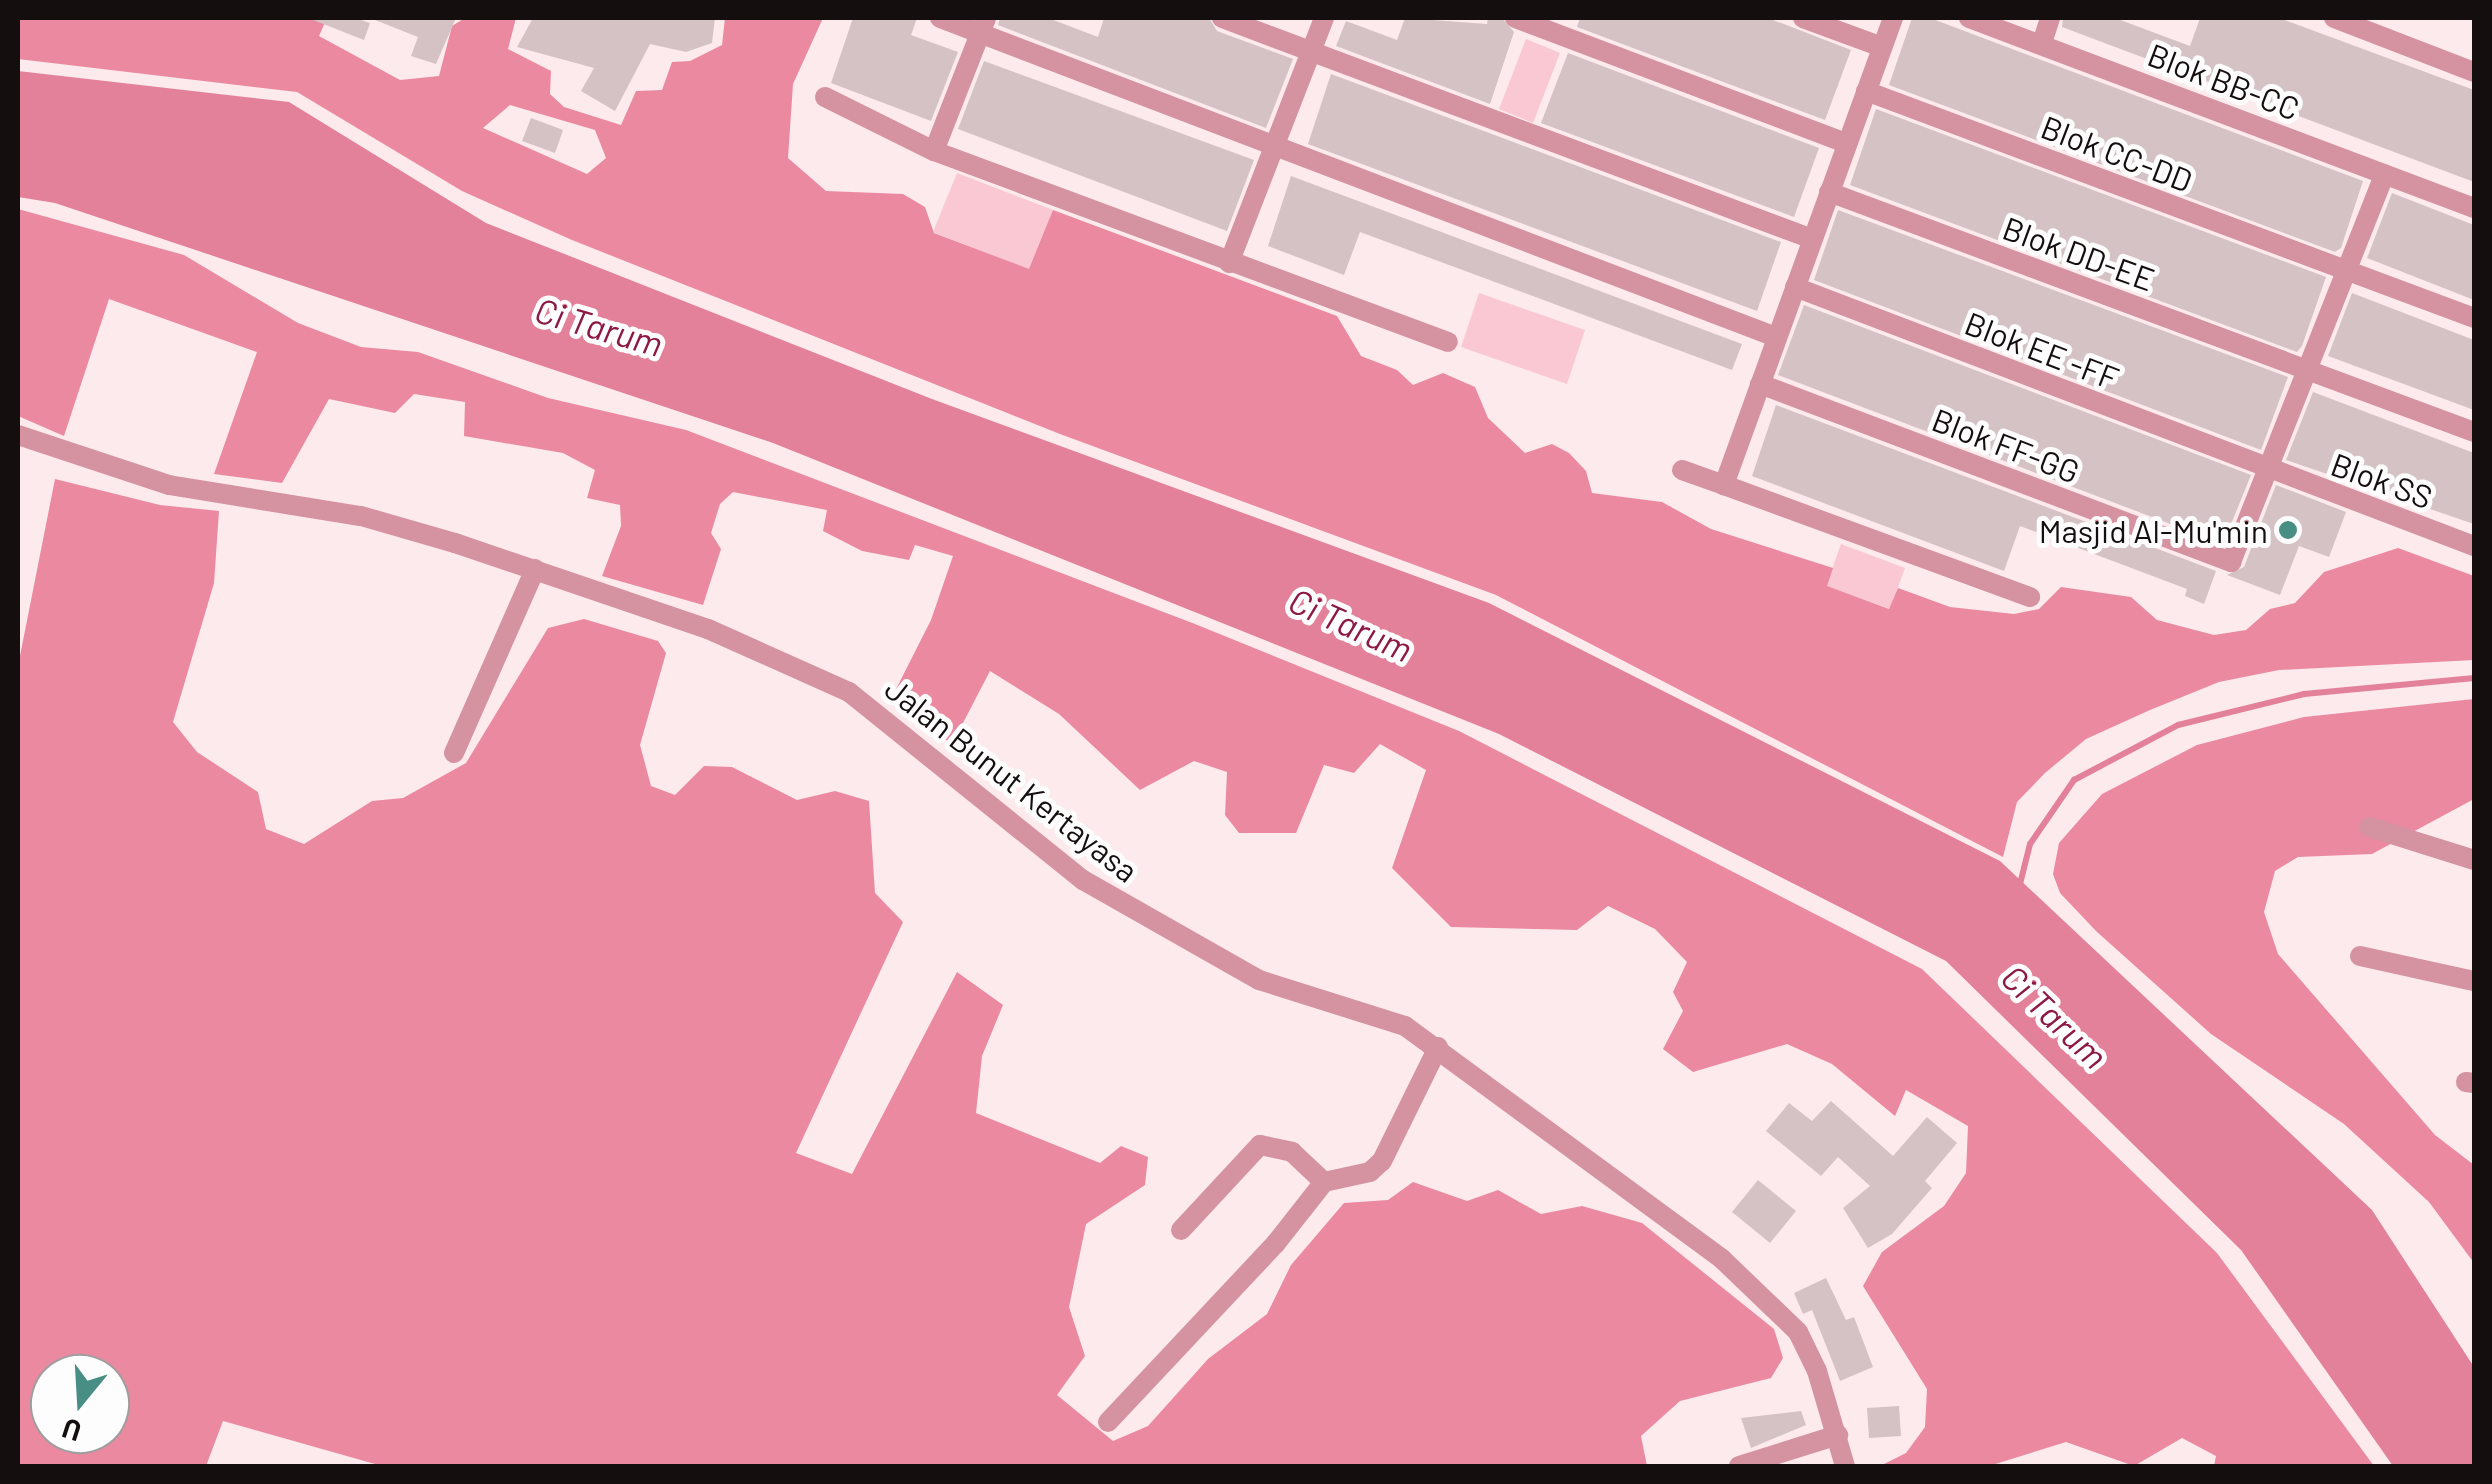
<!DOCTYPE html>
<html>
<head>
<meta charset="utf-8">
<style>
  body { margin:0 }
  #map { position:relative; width:2492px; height:1484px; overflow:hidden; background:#fdeaed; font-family:Barlow,sans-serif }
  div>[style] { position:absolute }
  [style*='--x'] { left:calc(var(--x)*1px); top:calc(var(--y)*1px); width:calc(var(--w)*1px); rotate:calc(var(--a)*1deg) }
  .green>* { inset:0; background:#f9c8d2 }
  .forest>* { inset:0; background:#eb89a1 }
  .water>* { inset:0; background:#e3819a }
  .stream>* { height:6px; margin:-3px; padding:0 3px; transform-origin:3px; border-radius:3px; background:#e3819a }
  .building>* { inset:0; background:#d4c2c5 }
  .minor>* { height:20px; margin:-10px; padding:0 10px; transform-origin:10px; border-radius:10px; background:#d593a2 }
  .dots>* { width:28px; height:28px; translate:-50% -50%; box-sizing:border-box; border:5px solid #fdfdfd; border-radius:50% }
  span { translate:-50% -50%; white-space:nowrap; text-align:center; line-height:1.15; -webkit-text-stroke:10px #fdfdfd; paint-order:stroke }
  .street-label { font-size:32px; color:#140e0f }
  .poi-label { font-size:32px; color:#140e0f }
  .right { translate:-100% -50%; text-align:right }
  .water-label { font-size:35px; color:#8c1844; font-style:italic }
  .frame { position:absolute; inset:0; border:20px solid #140e0f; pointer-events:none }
  .north { position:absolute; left:30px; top:1354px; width:100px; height:100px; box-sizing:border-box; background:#fdfdfd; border:2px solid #a09d9e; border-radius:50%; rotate:198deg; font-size:28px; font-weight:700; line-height:40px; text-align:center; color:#140e0f }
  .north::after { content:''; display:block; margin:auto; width:35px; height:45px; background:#488e84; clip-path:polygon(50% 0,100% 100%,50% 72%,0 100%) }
</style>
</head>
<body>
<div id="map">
  <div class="green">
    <div style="clip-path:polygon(1526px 39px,1560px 53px,1533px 123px,1499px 109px)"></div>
    <div style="clip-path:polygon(957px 173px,1053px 210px,1030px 270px,933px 232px)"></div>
    <div style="clip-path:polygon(1479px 293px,1585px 330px,1567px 384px,1461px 347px)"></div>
    <div style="clip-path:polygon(1841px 544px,1905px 568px,1890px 609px,1826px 586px)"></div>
  </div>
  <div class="forest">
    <div style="clip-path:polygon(evenodd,18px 18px,327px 18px,319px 36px,400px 80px,439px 76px,452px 26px,465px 18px,516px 18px,508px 49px,551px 71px,550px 94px,564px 107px,621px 125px,636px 91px,662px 90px,672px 62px,690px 61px,722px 45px,725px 18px,823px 18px,793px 84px,788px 158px,826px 191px,903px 194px,925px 207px,934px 233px,1029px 269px,1053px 210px,1337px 316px,1361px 356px,1397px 370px,1413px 385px,1443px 373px,1475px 387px,1488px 418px,1525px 453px,1552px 444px,1569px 453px,1586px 471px,1592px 493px,1662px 502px,1711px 529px,1833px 568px,1827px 586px,1889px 609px,1898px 588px,1950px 607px,2014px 614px,2039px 609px,2061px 587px,2131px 597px,2157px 620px,2214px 635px,2246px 630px,2270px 609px,2295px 603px,2324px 572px,2398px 548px,2474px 576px,2474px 660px,2279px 670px,2219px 682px,2150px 710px,2086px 739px,2045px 773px,2017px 802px,2003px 857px,1496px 595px,1060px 434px,572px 240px,462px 191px,297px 92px,18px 59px,18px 18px,510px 105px,595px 130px,606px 158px,587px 174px,483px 128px,510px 105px)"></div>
    <div style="clip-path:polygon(18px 209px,184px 255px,298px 323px,361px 347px,418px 352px,548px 398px,686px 430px,1195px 624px,1459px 731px,1922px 969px,2217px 1253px,2374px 1466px,2214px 1466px,2216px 1456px,2182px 1438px,2134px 1466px,2066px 1442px,1989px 1466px,1880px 1466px,1906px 1453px,1925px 1427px,1927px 1389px,1863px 1286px,1882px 1252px,1944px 1206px,1966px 1173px,1968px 1126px,1906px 1090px,1895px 1116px,1832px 1064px,1787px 1044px,1693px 1072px,1663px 1049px,1683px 1011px,1673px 992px,1687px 962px,1655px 929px,1608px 906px,1577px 930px,1451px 927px,1392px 868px,1426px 770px,1380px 744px,1354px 773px,1324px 765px,1296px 833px,1239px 833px,1225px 815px,1227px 772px,1194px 761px,1140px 790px,1059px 714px,990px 671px,952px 744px,890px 701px,931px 620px,953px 556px,915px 545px,909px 560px,862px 551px,823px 531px,827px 510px,733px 492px,720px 504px,711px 533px,721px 549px,703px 605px,602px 576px,621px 526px,620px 505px,587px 498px,595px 470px,563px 453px,464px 436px,465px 402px,414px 394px,395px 413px,329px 399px,282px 483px,214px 474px,257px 352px,109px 299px,64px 436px,18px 416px)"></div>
    <div style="clip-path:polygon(evenodd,55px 479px,160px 505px,219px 511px,214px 583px,173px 722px,197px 752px,258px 792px,266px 829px,304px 844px,372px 801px,403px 798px,466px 763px,548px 628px,584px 619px,658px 641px,666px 653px,640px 745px,651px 786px,675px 795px,704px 766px,732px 767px,797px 800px,835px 791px,869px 801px,875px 893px,903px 922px,796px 1153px,852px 1174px,957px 972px,1003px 1005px,982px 1056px,976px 1113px,1100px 1163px,1121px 1146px,1148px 1157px,1145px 1185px,1086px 1224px,1069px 1307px,1085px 1356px,1057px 1395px,1113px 1441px,1148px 1426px,1208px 1359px,1267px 1314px,1291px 1265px,1344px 1203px,1388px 1200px,1413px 1182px,1467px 1201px,1498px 1190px,1541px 1214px,1582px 1206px,1642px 1223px,1774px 1329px,1783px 1358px,1771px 1378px,1680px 1401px,1641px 1436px,1647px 1466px,382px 1466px,223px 1421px,206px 1466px,18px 1466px,18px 666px,55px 479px,110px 1374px,110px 1434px,50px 1434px,50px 1374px,110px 1374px)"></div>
    <div style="clip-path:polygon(2474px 699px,2474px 799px,2372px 854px,2298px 857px,2275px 871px,2264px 912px,2278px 954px,2435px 1135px,2474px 1165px,2474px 1263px,2429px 1202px,2344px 1124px,2211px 1034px,2096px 931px,2060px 893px,2053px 874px,2059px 843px,2102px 794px,2197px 745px,2304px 717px)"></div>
  </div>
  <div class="water">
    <div style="clip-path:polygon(18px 71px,289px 102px,486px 223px,932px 399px,1489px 603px,2000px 861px,2372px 1210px,2474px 1367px,2474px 1466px,2393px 1466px,2241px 1250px,1946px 961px,1499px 734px,773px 443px,55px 203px,18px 197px)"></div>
  </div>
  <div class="stream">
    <div style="--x:2020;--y:884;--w:41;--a:-76"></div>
    <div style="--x:2030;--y:844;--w:78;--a:-55.5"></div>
    <div style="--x:2074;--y:780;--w:118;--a:-27.9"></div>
    <div style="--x:2178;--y:725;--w:130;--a:-13.8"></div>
    <div style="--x:2304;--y:694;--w:171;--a:-5.4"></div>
  </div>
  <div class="building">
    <div style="clip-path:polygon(308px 18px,355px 18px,370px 23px,364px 40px)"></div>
    <div style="clip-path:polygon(370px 18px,456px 18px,436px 64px,411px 56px,418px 37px)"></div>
    <div style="clip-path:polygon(533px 18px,715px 18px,712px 43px,686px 52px,650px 44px,615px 111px,581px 91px,594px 68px,517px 47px)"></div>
    <div style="clip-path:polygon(853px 18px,917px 18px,911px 35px,958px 52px,931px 121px,831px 83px)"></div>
    <div style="clip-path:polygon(1000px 18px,1048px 18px,1098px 37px,1104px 18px,1209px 18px,1217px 31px,1293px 59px,1266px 128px,998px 25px)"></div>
    <div style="clip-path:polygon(1405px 18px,1487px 24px,1488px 18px,1502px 18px,1514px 32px,1490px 104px,1336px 46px,1346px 21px,1397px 40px)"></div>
    <div style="clip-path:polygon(1580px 18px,1768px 18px,1851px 50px,1825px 120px,1577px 27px)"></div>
    <div style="clip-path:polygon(1912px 18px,1930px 18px,2363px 181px,2341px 248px,2335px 252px,1889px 85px)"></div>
    <div style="clip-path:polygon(2063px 18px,2115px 18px,2190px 46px,2200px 18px,2279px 18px,2474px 90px,2474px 182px,2062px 27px)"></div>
    <div style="clip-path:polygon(1568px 53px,1819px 148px,1794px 217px,1541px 123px)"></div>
    <div style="clip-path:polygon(984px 61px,1254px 160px,1227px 231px,958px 129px)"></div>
    <div style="clip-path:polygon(1331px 74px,1781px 242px,1757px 311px,1308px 144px)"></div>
    <div style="clip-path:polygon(1876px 109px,2326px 277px,2302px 346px,2297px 352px,1850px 185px)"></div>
    <div style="clip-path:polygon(531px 118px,563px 130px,555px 153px,522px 141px)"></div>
    <div style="clip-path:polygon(1291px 176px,1742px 344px,1732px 370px,1360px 232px,1344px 275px,1268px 246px)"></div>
    <div style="clip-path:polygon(2392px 193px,2474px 225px,2474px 300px,2367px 258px)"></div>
    <div style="clip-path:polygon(1838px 210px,2288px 377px,2261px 450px,1814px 280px)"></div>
    <div style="clip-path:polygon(2352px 293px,2474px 340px,2474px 410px,2328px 356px)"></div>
    <div style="clip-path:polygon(1804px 305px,2251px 475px,2223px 544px,1778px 375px)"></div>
    <div style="clip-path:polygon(2313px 392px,2474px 453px,2474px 524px,2286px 460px)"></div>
    <div style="clip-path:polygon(1776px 405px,2216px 571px,2204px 604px,2185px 596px,2187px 589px,2020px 526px,2004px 571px,1752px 476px)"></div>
    <div style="clip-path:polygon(2276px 485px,2346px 512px,2329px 557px,2299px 546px,2280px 595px,2227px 575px,2244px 567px)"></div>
    <div style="clip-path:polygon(1831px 1101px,1893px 1156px,1927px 1117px,1957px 1143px,1925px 1181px,1932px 1188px,1892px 1234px,1868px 1248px,1843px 1208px,1870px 1186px,1838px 1157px,1821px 1176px,1766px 1131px,1789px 1103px,1812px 1121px)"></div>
    <div style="clip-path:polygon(1758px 1180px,1796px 1211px,1770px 1243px,1732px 1212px)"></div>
    <div style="clip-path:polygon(1826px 1278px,1846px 1320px,1854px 1317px,1873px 1367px,1840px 1381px,1812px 1310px,1803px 1314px,1794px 1293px)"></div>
    <div style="clip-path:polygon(1899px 1406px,1901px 1436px,1869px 1438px,1867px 1408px)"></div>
    <div style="clip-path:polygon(1801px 1411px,1806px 1425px,1751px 1448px,1741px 1418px)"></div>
  </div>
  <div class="minor">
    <div style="--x:940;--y:18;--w:895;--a:20.89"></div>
    <div style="--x:1222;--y:18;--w:630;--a:20.53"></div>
    <div style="--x:1515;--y:18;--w:354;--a:20.7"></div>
    <div style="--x:1803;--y:18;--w:84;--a:20.2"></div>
    <div style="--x:1893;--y:18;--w:497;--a:109.9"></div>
    <div style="--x:1724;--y:485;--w:326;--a:20.1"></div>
    <div style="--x:1969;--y:18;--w:540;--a:20.62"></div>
    <div style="--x:2334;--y:18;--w:150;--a:21.1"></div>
    <div style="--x:2042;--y:43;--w:26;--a:-72"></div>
    <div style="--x:1866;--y:91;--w:649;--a:20.47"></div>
    <div style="--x:825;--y:97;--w:122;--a:26.4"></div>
    <div style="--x:934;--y:151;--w:548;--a:20.38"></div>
    <div style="--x:934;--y:151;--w:143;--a:-68.6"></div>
    <div style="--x:1829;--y:192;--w:688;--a:20.41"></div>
    <div style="--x:1229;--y:263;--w:263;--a:-68.8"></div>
    <div style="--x:1795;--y:287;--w:727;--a:20.88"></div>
    <div style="--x:1760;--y:384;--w:504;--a:20.7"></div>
    <div style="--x:2231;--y:562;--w:417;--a:-68.4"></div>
    <div style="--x:18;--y:435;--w:159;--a:18.3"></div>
    <div style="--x:169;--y:485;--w:194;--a:9.2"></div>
    <div style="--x:361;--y:516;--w:98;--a:16"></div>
    <div style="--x:455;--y:543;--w:267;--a:18.8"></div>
    <div style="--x:708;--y:629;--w:154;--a:24.1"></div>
    <div style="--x:849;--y:692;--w:300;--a:38.8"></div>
    <div style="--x:1083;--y:880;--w:202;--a:29.6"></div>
    <div style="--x:1259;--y:980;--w:153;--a:17.5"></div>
    <div style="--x:1405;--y:1026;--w:393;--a:36.3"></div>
    <div style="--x:1722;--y:1259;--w:105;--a:43.8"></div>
    <div style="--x:1798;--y:1332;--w:43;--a:64"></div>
    <div style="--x:1817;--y:1371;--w:99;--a:73.6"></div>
    <div style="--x:1682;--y:470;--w:45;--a:19.7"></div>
    <div style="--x:454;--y:753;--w:201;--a:-66.2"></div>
    <div style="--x:2369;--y:827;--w:110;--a:17.4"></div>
    <div style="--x:2360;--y:956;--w:117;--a:12.4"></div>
    <div style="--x:2466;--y:1082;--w:8;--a:7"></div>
    <div style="--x:1181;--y:1230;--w:116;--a:-47.1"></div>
    <div style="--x:1260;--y:1145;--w:33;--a:12"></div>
    <div style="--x:1292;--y:1152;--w:44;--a:43.2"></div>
    <div style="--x:1324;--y:1182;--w:47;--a:-12.3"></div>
    <div style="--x:1370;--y:1172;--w:16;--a:-43"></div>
    <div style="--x:1382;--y:1161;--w:127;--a:-63.8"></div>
    <div style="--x:1108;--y:1422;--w:245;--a:-46.8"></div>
    <div style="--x:1276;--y:1243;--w:78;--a:-51.8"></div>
    <div style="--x:1739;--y:1466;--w:104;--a:-17.4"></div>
  </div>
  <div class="dots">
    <div style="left:2288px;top:530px;background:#488e84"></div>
  </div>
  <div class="street-label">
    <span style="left:2224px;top:81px;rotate:21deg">Blok BB-CC</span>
    <span style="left:2117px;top:153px;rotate:21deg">Blok CC-DD</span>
    <span style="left:2079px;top:253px;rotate:20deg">Blok DD-EE</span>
    <span style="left:2042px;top:350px;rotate:21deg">Blok EE -FF</span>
    <span style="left:2006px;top:445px;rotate:21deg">Blok FF-GG</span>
    <span style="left:2382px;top:480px;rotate:20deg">Blok SS</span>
    <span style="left:1012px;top:779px;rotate:38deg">Jalan Bunut Kertayasa</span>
  </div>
  <div class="poi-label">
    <span class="right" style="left:2268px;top:530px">Masjid Al-Mu'min</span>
  </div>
  <div class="water-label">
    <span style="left:599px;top:326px;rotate:16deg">Ci Tarum</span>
    <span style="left:1351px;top:624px;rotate:24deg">Ci Tarum</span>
    <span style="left:2055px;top:1016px;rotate:44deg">Ci Tarum</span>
  </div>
  <div class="frame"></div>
  <div class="north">U</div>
</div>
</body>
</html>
